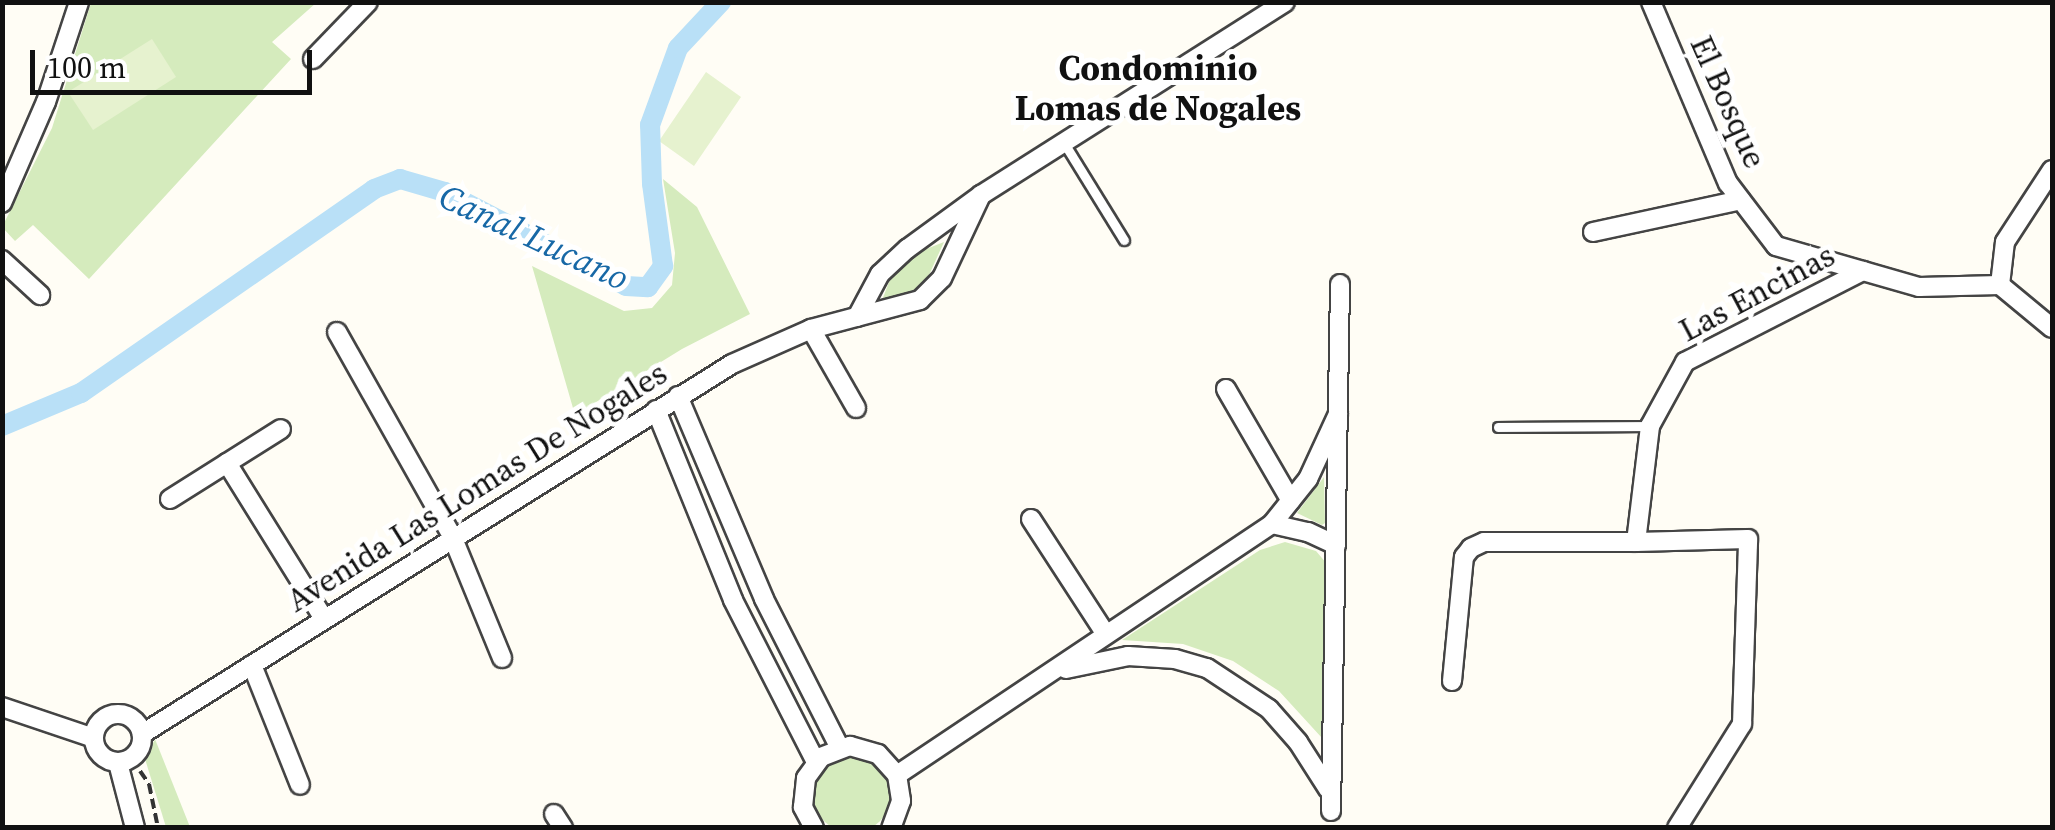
<!DOCTYPE html>
<html>
<head>
<meta charset="utf-8">
<style>
  body { margin:0 }
  #map { position:relative; width:2055px; height:830px; overflow:hidden; background:#fffdf5; font-family:"Source Serif 4",serif }
  div>[style] { position:absolute }
  [style*='--x'] { left:calc(var(--x)*1px); top:calc(var(--y)*1px); width:calc(var(--w)*1px); rotate:calc(var(--a)*1deg) }
  .green>* { inset:0; background:#d5ebbd }
  .round { border-radius:50% }
  .pitch>* { inset:0; background:#e6f2cf }
  .canal>* { height:20px; margin:-10px; padding:0 10px; transform-origin:10px; border-radius:10px; background:#b9e0f7 }
  .path>* { height:4px; margin-top:-2px; transform-origin:0; background:repeating-linear-gradient(90deg,#333 0 10px,transparent 0 15px) }
  .roads { filter:drop-shadow(2px 0 #444) drop-shadow(-2px 0 #444) drop-shadow(0 2px #444) drop-shadow(0 -2px #444) }
  .service>* { height:9px; margin:-4.5px; padding:0 4.5px; transform-origin:4.5px; border-radius:4.5px; background:#fff }
  .minor>* { height:18px; margin:-9px; padding:0 9px; transform-origin:9px; border-radius:9px; background:#fff }
  .minor>.ring { margin:-9px; padding:0; box-sizing:content-box; background:none; border:18px solid #fff; border-radius:50% }
  span { translate:-50% -50%; white-space:nowrap; text-align:center; line-height:1.15; -webkit-text-stroke:10px #fff; paint-order:stroke }
  .street-label { font-size:32px; color:#111 }
  .neighbourhood-label { font-size:35px; color:#111; font-weight:700 }
  .water-label { font-size:35px; color:#1768a6; font-style:italic }
  .frame { position:absolute; inset:0; border:5px solid #111; pointer-events:none }
  .scale { position:absolute; left:30px; top:50px; width:282px; height:45px; box-sizing:border-box; border:5px solid #111; border-top:0; padding-left:12px; font-size:30px; line-height:35px; white-space:nowrap; color:#111; -webkit-text-stroke:8px #fff; paint-order:stroke }
</style>
</head>
<body>
<div id="map">
  <div class="green">
    <div style="clip-path:polygon(91px 3px,316px 3px,272px 42px,291px 59px,89px 279px,33px 225px,15px 241px,2px 227px,52px 128px)"></div>
    <div style="clip-path:polygon(663px 179px,697px 207px,750px 314px,682px 349px,575px 415px,532px 266px,624px 311px,652px 308px,672px 285px,675px 253px)"></div>
    <div style="clip-path:polygon(944px 242px,929px 275px,914px 290px,881px 303px,892px 274px,916px 253px)"></div>
    <div style="clip-path:polygon(1324px 477px,1325px 523px,1322px 525px,1297px 513px)"></div>
    <div style="clip-path:polygon(1285px 542px,1316px 551px,1327px 564px,1322px 738px,1279px 691px,1233px 661px,1183px 644px,1122px 640px,1260px 550px)"></div>
    <div style="clip-path:polygon(155px 739px,190px 827px,166px 827px,145px 759px)"></div>
    <div class="round" style="left:813px;top:755px;width:78px;height:78px"></div>
  </div>
  <div class="pitch">
    <div style="clip-path:polygon(152px 39px,176px 77px,93px 130px,68px 92px)"></div>
    <div style="clip-path:polygon(706px 72px,741px 97px,694px 166px,659px 141px)"></div>
  </div>
  <div class="canal">
    <div style="--x:2;--y:426;--w:86;--a:-22.7"></div>
    <div style="--x:81;--y:393;--w:357;--a:-34.8"></div>
    <div style="--x:374;--y:189;--w:28;--a:-21"></div>
    <div style="--x:400;--y:179;--w:47;--a:16.1"></div>
    <div style="--x:445;--y:192;--w:204;--a:27.4"></div>
    <div style="--x:626;--y:286;--w:22;--a:3"></div>
    <div style="--x:648;--y:287;--w:26;--a:-54"></div>
    <div style="--x:663;--y:266;--w:83;--a:-97.6"></div>
    <div style="--x:652;--y:184;--w:59;--a:-91.9"></div>
    <div style="--x:650;--y:125;--w:82;--a:-70"></div>
    <div style="--x:678;--y:48;--w:63;--a:-46.9"></div>
  </div>
  <div class="path">
    <div style="--x:140;--y:771;--w:16;--a:55"></div>
    <div style="--x:149;--y:784;--w:45;--a:78.4"></div>
  </div>
  <div class="roads">
    <div class="service">
      <div style="--x:1064;--y:143;--w:114;--a:58.3"></div>
      <div style="--x:1498;--y:427;--w:152;--a:-0.4"></div>
    </div>
    <div class="minor">
      <div style="--x:1651;--y:2;--w:197;--a:67"></div>
      <div style="--x:1728;--y:183;--w:79;--a:52.7"></div>
      <div style="--x:1776;--y:246;--w:149;--a:16"></div>
      <div style="--x:1919;--y:287;--w:81;--a:-1.4"></div>
      <div style="--x:2000;--y:285;--w:43;--a:-83.4"></div>
      <div style="--x:2005;--y:242;--w:86;--a:-56.9"></div>
      <div style="--x:313;--y:59;--w:79;--a:-46"></div>
      <div style="--x:2;--y:203;--w:110;--a:-66.5"></div>
      <div style="--x:46;--y:102;--w:105;--a:-71.7"></div>
      <div style="--x:1593;--y:232;--w:151;--a:-12.2"></div>
      <div style="--x:2;--y:260;--w:52;--a:42.6"></div>
      <div style="--x:2000;--y:285;--w:67;--a:39.6"></div>
      <div style="--x:857;--y:317;--w:49;--a:-61.9"></div>
      <div style="--x:880;--y:274;--w:37;--a:-43"></div>
      <div style="--x:907;--y:249;--w:92;--a:-36.1"></div>
      <div style="--x:981;--y:195;--w:360;--a:-32.4"></div>
      <div style="--x:811;--y:329;--w:91;--a:60.3"></div>
      <div style="--x:337;--y:332;--w:234;--a:60.6"></div>
      <div style="--x:452;--y:536;--w:132;--a:67.7"></div>
      <div style="--x:1226;--y:389;--w:129;--a:59.9"></div>
      <div style="--x:678;--y:396;--w:220;--a:67"></div>
      <div style="--x:764;--y:599;--w:167;--a:63"></div>
      <div style="--x:656;--y:410;--w:205;--a:67.9"></div>
      <div style="--x:733;--y:600;--w:182;--a:62.9"></div>
      <div style="--x:227;--y:463;--w:184;--a:58.1"></div>
      <div style="--x:170;--y:499;--w:131;--a:-32.2"></div>
      <div style="--x:1031;--y:519;--w:136;--a:57"></div>
      <div style="--x:1272;--y:524;--w:37;--a:13"></div>
      <div style="--x:1308;--y:532;--w:31;--a:25"></div>
      <div style="--x:252;--y:665;--w:129;--a:68.2"></div>
      <div style="--x:1066;--y:669;--w:63;--a:-11.8"></div>
      <div style="--x:1128;--y:656;--w:47;--a:3.7"></div>
      <div style="--x:1175;--y:659;--w:33;--a:16"></div>
      <div style="--x:1207;--y:668;--w:74;--a:33.5"></div>
      <div style="--x:1269;--y:709;--w:44;--a:48.7"></div>
      <div style="--x:1298;--y:742;--w:56;--a:57.4"></div>
      <div style="--x:1452;--y:681;--w:125;--a:-84.5"></div>
      <div style="--x:1464;--y:557;--w:11;--a:-52"></div>
      <div style="--x:1471;--y:548;--w:14;--a:-25"></div>
      <div style="--x:1484;--y:542;--w:152;--a:0"></div>
      <div style="--x:2;--y:707;--w:97;--a:18.6"></div>
      <div class="ring" style="left:94px;top:714px;width:30px;height:30px"></div>
      <div style="--x:142;--y:734;--w:696;--a:-32.09"></div>
      <div style="--x:732;--y:364;--w:86;--a:-23.9"></div>
      <div style="--x:811;--y:329;--w:113;--a:-14.9"></div>
      <div style="--x:920;--y:300;--w:31;--a:-45"></div>
      <div style="--x:942;--y:278;--w:92;--a:-64.8"></div>
      <div style="--x:118;--y:763;--w:67;--a:75.3"></div>
      <div style="--x:897;--y:775;--w:451;--a:-33.8"></div>
      <div style="--x:1272;--y:524;--w:58;--a:-51.3"></div>
      <div style="--x:1308;--y:479;--w:72;--a:-65.2"></div>
      <div style="--x:1331;--y:811;--w:527;--a:-89.02"></div>
      <div style="--x:554;--y:814;--w:17;--a:57"></div>
      <div style="--x:814;--y:828;--w:24;--a:-118"></div>
      <div style="--x:803;--y:807;--w:29;--a:-84"></div>
      <div style="--x:806;--y:778;--w:26;--a:-54"></div>
      <div style="--x:821;--y:757;--w:31;--a:-21"></div>
      <div style="--x:850;--y:746;--w:29;--a:16"></div>
      <div style="--x:878;--y:754;--w:28;--a:48"></div>
      <div style="--x:897;--y:775;--w:26;--a:81"></div>
      <div style="--x:901;--y:801;--w:29;--a:110"></div>
      <div style="--x:1677;--y:828;--w:123;--a:-58"></div>
      <div style="--x:1742;--y:724;--w:185;--a:-88.1"></div>
      <div style="--x:1748;--y:539;--w:112;--a:178.5"></div>
      <div style="--x:1636;--y:542;--w:117;--a:-83.1"></div>
      <div style="--x:1650;--y:426;--w:73;--a:-61.3"></div>
      <div style="--x:1685;--y:362;--w:200;--a:-27.1"></div>
    </div>
  </div>
  <div class="street-label">
    <span style="left:1728px;top:102px;rotate:66deg">El Bosque</span>
    <span style="left:1757px;top:293px;rotate:-28deg">Las Encinas</span>
    <span style="left:477px;top:487px;rotate:-32deg">Avenida Las Lomas De Nogales</span>
  </div>
  <div class="neighbourhood-label">
    <span style="left:1158px;top:88px">Condominio<br>Lomas de Nogales</span>
  </div>
  <div class="water-label">
    <span style="left:534px;top:237px;rotate:25deg">Canal Lucano</span>
  </div>
  <div class="frame"></div>
  <div class="scale">100 m</div>
</div>
</body>
</html>
